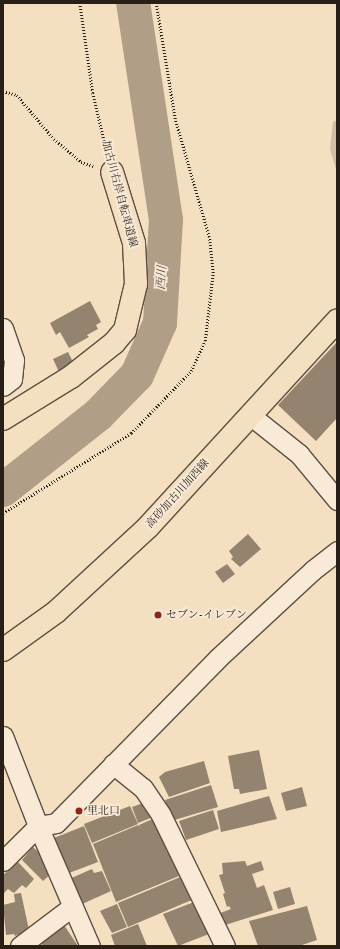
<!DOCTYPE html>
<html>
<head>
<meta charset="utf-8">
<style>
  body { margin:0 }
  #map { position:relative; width:340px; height:949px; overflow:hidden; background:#f5dfc1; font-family:"IM FELL Great Primer","Noto Serif JP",serif }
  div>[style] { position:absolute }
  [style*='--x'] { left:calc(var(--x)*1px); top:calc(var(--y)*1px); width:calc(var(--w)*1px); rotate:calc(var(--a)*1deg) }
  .green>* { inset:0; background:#d2bea4 }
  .river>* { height:34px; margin:-17px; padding:0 17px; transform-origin:17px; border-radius:17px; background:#b09e87 }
  .building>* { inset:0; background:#94836f }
  .path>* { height:2.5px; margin-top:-1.25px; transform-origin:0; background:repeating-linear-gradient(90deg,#2a1f17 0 1px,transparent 0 3px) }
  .roads { filter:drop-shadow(1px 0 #5d4f42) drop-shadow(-1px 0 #5d4f42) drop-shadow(0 1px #5d4f42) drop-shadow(0 -1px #5d4f42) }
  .minor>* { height:19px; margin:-9.5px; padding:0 9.5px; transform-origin:9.5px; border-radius:9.5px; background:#f8ead7 }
  .major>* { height:22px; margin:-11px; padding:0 11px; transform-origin:11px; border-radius:11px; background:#f5dfc1 }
  .dots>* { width:11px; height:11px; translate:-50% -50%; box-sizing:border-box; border:2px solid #f8ead7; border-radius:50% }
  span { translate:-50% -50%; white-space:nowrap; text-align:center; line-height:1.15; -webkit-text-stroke:3.5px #f8ead7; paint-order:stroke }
  .street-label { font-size:11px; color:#2a1f17 }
  .poi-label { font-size:11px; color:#2a1f17 }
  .left { translate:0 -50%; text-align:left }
  .water-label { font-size:12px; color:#594b3e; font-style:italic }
  .frame { position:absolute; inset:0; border:4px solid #2a1f17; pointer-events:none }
</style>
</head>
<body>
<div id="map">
  <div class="green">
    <div style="clip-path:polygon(337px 120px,337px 173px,330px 149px,333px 122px)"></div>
  </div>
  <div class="river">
    <div style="--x:3;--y:490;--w:121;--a:-38.3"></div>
    <div style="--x:98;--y:415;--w:56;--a:-45.7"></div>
    <div style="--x:137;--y:375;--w:57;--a:-66.1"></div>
    <div style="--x:160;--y:323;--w:103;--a:-86.7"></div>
    <div style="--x:166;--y:220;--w:219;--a:-98.6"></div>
  </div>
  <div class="building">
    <div style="clip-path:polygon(90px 301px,101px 322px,96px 325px,98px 329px,87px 335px,89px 337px,69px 348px,60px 332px,56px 335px,50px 323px)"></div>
    <div style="clip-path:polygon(337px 342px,337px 418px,316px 441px,278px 405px)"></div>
    <div style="clip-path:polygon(68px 352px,74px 364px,59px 372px,53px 359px)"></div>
    <div style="clip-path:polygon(248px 534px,261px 549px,240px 567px,231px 559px,233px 557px,229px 551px)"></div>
    <div style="clip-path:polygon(227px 564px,235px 574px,223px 583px,215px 572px)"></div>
    <div style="clip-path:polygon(259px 750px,267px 789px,240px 794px,239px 789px,234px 789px,228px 756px)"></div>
    <div style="clip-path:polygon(204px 761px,210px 783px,169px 797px,159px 777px,165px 772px)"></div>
    <div style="clip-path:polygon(211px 785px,218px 807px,171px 821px,165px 800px)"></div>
    <div style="clip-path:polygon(302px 787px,307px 806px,286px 811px,281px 793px)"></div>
    <div style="clip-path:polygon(269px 796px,277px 819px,221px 832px,217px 811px)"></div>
    <div style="clip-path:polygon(146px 802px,153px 817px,138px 823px,132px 807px)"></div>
    <div style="clip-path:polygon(130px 806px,138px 824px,92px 843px,84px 824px)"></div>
    <div style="clip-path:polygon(213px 810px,219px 829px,186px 840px,179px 821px)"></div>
    <div style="clip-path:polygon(155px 818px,179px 876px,116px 902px,93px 844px,138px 825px,140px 827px,139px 825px)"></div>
    <div style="clip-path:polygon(84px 826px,98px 862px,69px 873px,54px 838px)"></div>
    <div style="clip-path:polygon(33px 847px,50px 863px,52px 873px,43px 881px,22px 860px)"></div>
    <div style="clip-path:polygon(245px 861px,247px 866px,261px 861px,264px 870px,252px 874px,257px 888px,264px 885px,273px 910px,219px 927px,215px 915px,231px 909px,229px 906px,227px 907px,223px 894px,225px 893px,219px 875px,223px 874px,222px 863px)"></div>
    <div style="clip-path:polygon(18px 862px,34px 879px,26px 888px,22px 885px,14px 893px,8px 889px,3px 894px,3px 875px)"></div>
    <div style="clip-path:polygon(92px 869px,94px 873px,102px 871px,111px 891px,80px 905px,69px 879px)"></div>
    <div style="clip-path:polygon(185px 875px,194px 899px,128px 927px,118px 903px)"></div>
    <div style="clip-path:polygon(290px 887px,295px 904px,278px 909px,273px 892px)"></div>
    <div style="clip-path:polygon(21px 893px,29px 930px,15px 936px,14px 934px,6px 935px,3px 905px,15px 902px,14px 894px)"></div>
    <div style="clip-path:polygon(194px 902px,209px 934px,178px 946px,163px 914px)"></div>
    <div style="clip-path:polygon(117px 904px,127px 927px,112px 933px,100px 911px)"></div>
    <div style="clip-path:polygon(307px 906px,317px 940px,299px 946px,258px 946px,249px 921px)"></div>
    <div style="clip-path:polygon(138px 924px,147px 946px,115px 946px,111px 935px)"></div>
    <div style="clip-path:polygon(64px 925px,78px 946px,43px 946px,40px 942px)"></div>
  </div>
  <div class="path">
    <div style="--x:80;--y:3;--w:91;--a:81.8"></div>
    <div style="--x:93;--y:93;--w:61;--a:76.7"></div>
    <div style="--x:3;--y:91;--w:15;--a:16"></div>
    <div style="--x:17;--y:95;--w:57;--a:49.9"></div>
    <div style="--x:54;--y:139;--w:35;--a:40"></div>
    <div style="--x:81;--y:162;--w:13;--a:18"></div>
    <div style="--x:3;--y:513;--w:151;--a:-32"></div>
    <div style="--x:131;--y:433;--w:86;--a:-45.9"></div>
    <div style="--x:191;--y:371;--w:33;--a:-65"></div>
    <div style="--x:205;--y:341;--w:68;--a:-83.3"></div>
    <div style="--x:213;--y:273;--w:36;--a:-96"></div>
    <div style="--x:209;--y:237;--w:123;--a:-106.1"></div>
    <div style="--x:175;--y:119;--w:118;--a:-99.3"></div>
  </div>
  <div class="roads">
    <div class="minor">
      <div style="--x:3;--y:328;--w:34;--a:71"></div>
      <div style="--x:14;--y:360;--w:19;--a:96"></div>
      <div style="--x:12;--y:379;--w:11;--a:142"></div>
      <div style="--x:250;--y:415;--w:63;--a:38.5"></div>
      <div style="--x:299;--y:454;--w:60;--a:50.4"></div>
      <div style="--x:3;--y:736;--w:97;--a:68.7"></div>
      <div style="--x:38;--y:826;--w:131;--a:66.6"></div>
      <div style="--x:113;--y:764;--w:38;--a:39"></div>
      <div style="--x:143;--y:788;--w:32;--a:56"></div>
      <div style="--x:161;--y:815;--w:146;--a:64"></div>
      <div style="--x:3;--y:861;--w:49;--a:-45"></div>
      <div style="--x:38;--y:826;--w:18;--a:-9"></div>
      <div style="--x:56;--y:823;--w:231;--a:-45.5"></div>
      <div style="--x:218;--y:658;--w:129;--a:-42.8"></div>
      <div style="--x:313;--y:570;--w:31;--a:-38"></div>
      <div style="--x:20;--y:946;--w:66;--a:-37"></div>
    </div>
    <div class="major">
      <div style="--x:3;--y:419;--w:80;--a:-31.7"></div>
      <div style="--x:71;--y:377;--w:55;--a:-38.3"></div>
      <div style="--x:114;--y:343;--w:17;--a:-50"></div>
      <div style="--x:125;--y:330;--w:47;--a:-76.6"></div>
      <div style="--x:136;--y:284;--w:41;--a:-92.8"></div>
      <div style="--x:134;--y:243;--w:74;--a:-107.2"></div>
      <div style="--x:3;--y:650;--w:65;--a:-35.6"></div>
      <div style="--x:56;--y:612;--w:125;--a:-42.7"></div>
      <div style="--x:148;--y:527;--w:280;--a:-47.5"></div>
    </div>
  </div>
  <div class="dots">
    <div style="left:158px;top:615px;background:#8f2418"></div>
    <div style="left:79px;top:811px;background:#8f2418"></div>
  </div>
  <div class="street-label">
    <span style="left:119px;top:194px;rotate:75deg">加古川右岸自転車道線</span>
    <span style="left:178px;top:494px;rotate:-48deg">高砂加古川加西線</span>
  </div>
  <div class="poi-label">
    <span class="left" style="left:166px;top:615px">セブン-イレブン</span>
    <span class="left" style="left:87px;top:811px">里北口</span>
  </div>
  <div class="water-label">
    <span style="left:162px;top:278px;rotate:-86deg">西川</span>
  </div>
  <div class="frame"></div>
</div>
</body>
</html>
